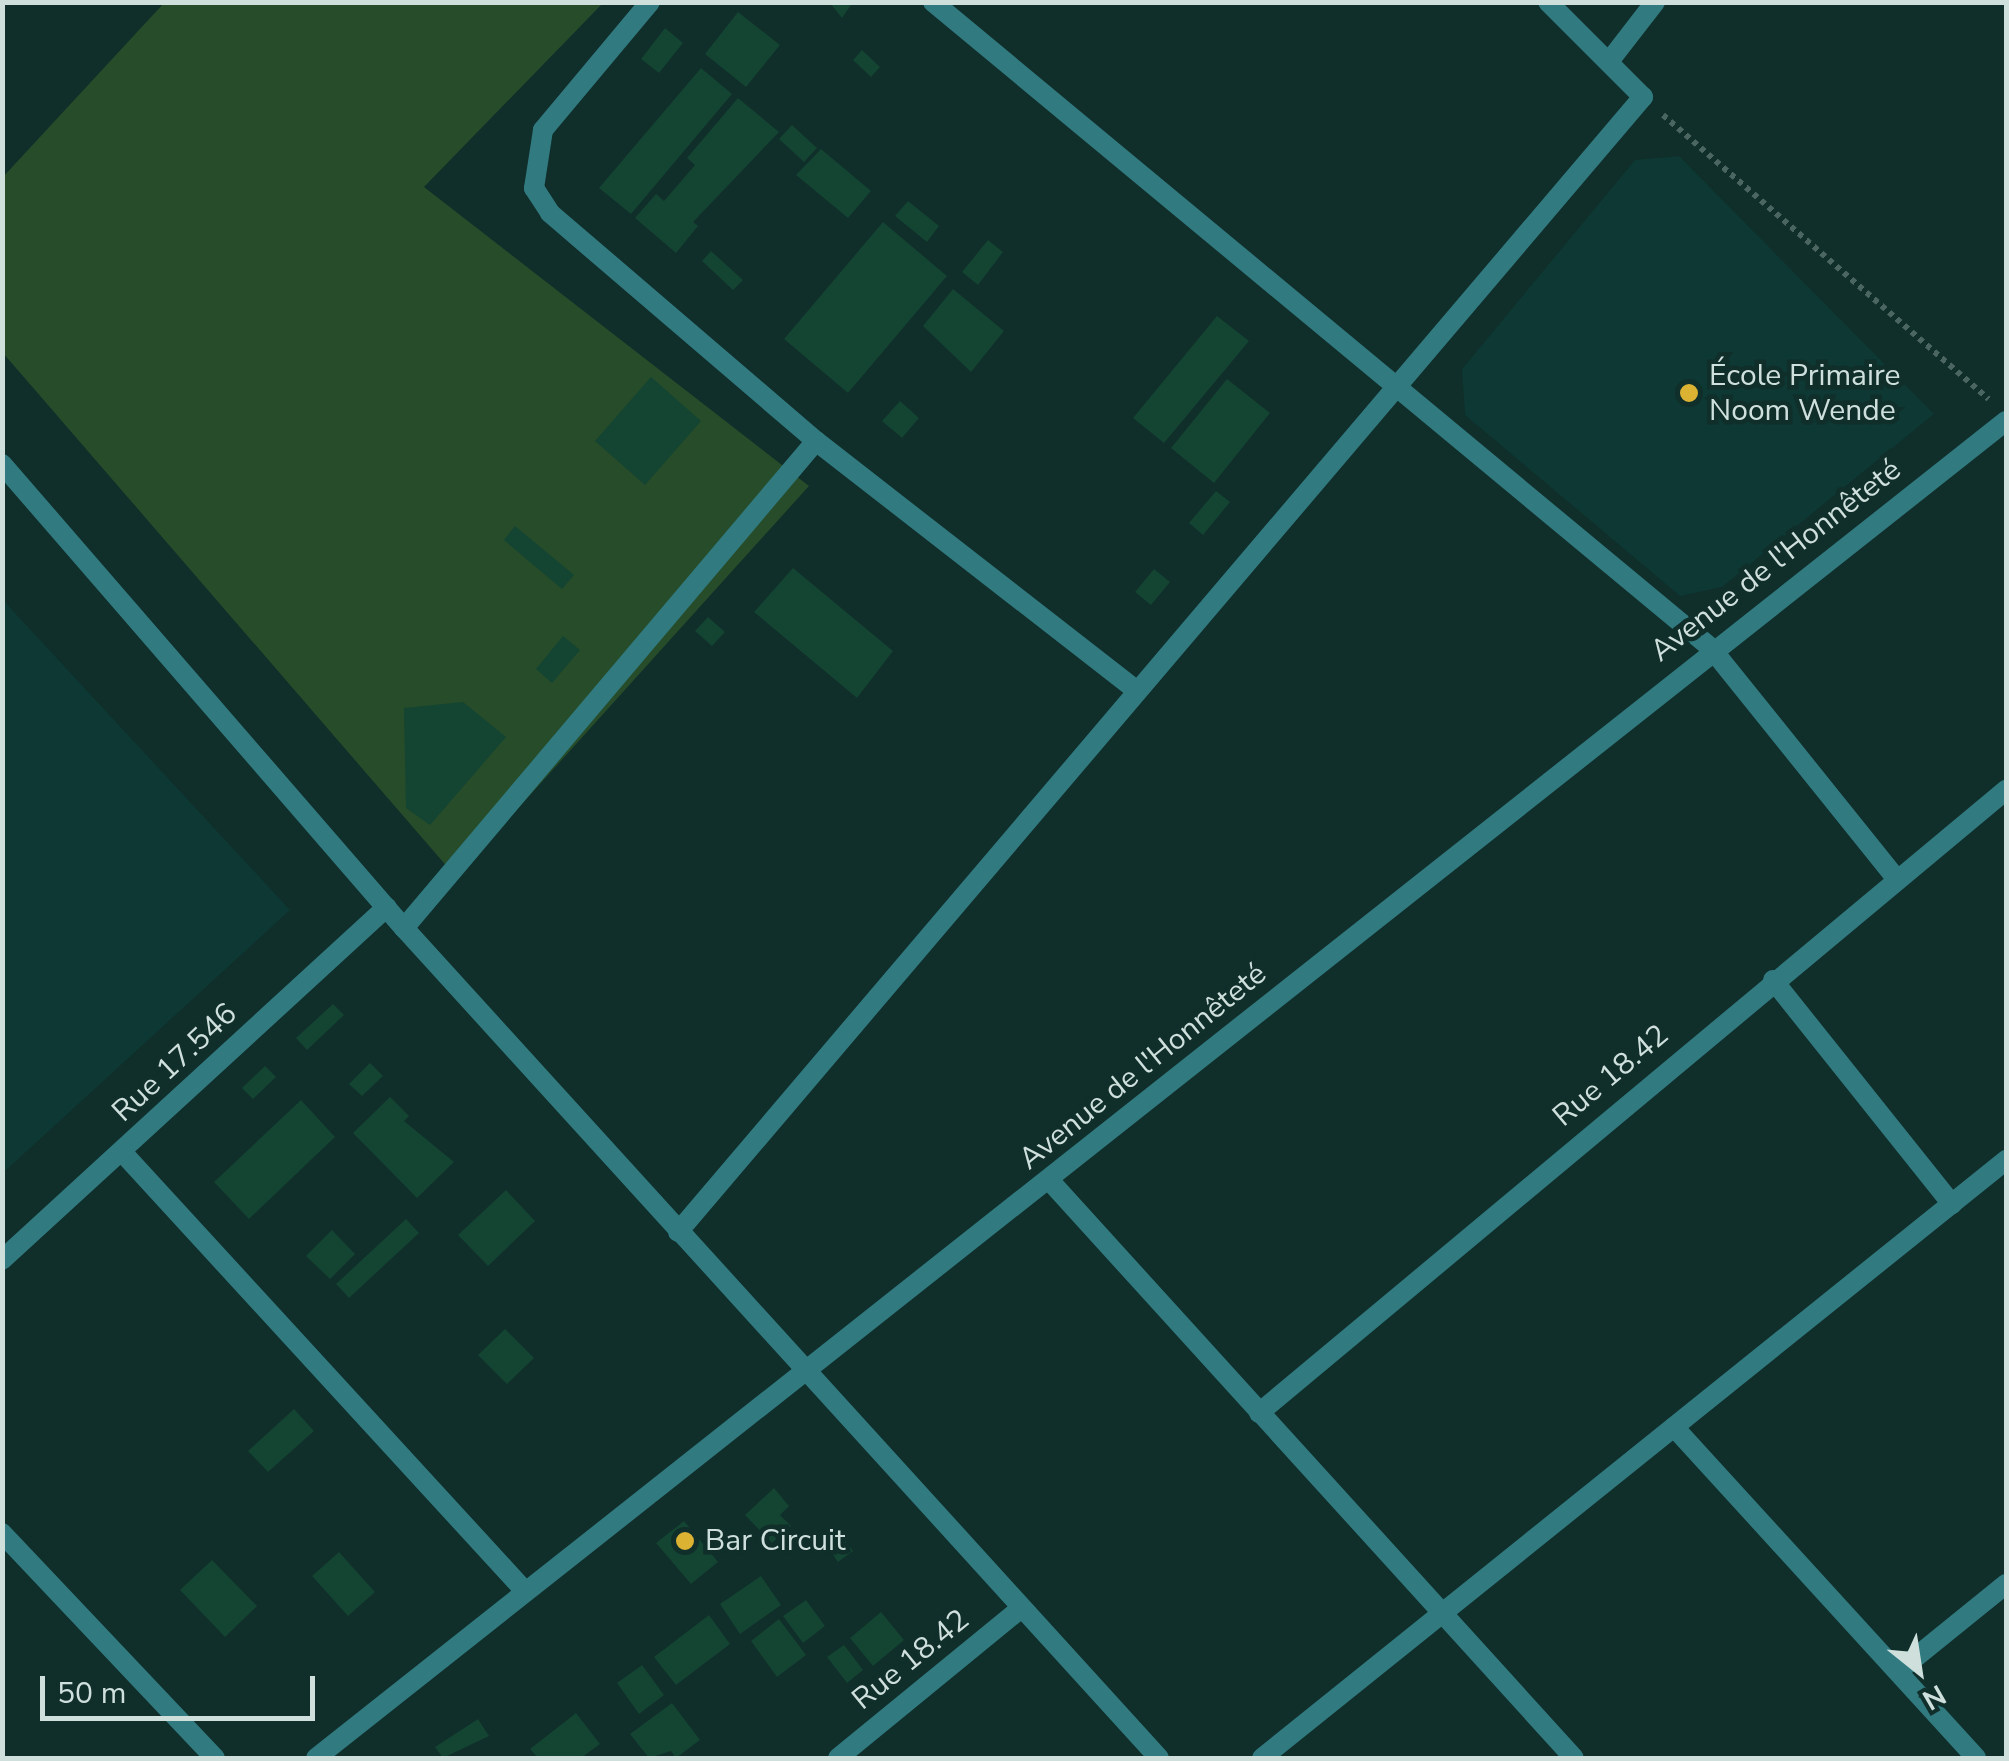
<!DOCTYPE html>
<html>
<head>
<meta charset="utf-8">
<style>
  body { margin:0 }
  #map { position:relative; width:2009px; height:1761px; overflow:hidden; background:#102e2a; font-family:"Nunito Sans",sans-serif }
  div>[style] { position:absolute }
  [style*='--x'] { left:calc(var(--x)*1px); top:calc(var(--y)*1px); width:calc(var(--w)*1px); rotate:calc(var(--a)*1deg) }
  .built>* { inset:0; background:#0e3833 }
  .green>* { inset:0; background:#264c2a }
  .building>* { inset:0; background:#144432 }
  .path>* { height:6px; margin-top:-3px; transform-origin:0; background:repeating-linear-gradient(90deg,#4b6561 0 5px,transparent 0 10px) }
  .minor>* { height:20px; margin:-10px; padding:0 10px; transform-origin:10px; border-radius:10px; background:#317a80 }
  .dots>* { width:28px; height:28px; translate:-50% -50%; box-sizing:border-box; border:5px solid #102e2a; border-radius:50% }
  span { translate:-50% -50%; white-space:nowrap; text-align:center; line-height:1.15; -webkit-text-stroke:9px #102e2a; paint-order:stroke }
  .poi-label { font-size:30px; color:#cedfdc }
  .left { translate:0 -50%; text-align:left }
  .street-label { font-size:30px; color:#cedfdc }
  .frame { position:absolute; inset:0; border:5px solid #cedfdc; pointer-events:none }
  .north { position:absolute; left:1869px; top:1621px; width:100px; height:100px; -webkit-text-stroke:8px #102e2a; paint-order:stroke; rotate:150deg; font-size:28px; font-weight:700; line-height:40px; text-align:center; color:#cedfdc }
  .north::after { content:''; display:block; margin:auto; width:35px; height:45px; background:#cedfdc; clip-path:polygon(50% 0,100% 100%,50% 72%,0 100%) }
  .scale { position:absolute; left:40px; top:1676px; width:275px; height:45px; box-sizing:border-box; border:5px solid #cedfdc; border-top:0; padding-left:12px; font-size:30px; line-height:35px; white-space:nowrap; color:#cedfdc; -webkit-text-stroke:8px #102e2a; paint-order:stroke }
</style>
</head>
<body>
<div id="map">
  <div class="built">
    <div style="clip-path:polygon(1679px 156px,1934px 414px,1722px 587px,1680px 596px,1465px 415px,1462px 369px,1635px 160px)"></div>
    <div style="clip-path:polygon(3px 600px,290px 910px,3px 1173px)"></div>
  </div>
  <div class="green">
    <div style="clip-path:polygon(164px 3px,603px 3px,424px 187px,809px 486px,456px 877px,3px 353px,2px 178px)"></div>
  </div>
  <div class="building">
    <div style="clip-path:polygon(829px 2px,853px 2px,842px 18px)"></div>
    <div style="clip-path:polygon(738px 12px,780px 45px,746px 87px,705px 54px)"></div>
    <div style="clip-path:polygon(665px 28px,683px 43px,659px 73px,641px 59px)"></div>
    <div style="clip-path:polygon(862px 50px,880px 67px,871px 77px,853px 60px)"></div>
    <div style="clip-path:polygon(701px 68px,732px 94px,631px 214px,599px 188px)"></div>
    <div style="clip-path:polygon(738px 98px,779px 132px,693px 222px,698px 226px,676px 253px,635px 218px,656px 194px,664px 201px,695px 165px,687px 158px)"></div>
    <div style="clip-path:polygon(792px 125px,817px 148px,804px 162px,779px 139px)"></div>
    <div style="clip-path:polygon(821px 149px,871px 191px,848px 218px,796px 175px)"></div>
    <div style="clip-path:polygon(908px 201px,939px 226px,927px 242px,895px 216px)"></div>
    <div style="clip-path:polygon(883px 222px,947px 276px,848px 393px,784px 339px)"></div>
    <div style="clip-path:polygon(988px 240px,1003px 252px,978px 285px,962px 272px)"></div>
    <div style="clip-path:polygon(711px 251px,743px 280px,733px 290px,702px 261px)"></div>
    <div style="clip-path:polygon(953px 289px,1004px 331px,971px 372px,923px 326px)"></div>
    <div style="clip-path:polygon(1217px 316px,1249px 341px,1164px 443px,1133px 418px)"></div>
    <div style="clip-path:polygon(651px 377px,701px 421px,645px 485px,595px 441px)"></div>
    <div style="clip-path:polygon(1227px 379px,1270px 413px,1214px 483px,1171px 448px)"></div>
    <div style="clip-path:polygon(900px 401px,919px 418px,902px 438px,882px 421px)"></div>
    <div style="clip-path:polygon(1216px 491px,1230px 502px,1203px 535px,1189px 523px)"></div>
    <div style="clip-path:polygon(515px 526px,574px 575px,562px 589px,504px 540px)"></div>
    <div style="clip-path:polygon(793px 568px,893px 651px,857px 698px,754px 612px)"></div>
    <div style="clip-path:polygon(1154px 569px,1170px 582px,1151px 605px,1135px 592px)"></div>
    <div style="clip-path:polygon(708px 617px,725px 632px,712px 646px,695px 631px)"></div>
    <div style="clip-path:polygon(563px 636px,580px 650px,552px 683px,536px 669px)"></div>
    <div style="clip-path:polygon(463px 702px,506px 737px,430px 825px,406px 808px,404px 708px)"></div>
    <div style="clip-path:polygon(333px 1004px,344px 1015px,307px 1050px,296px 1038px)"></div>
    <div style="clip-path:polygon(370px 1063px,383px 1076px,362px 1096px,349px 1084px)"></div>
    <div style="clip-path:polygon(265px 1066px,276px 1077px,253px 1099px,242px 1088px)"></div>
    <div style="clip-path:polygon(390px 1097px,409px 1116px,404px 1121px,454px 1162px,417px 1198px,353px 1133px)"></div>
    <div style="clip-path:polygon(301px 1100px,335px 1137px,249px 1219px,214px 1182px)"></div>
    <div style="clip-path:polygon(506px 1190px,535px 1221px,488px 1266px,458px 1235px)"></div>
    <div style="clip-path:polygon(406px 1219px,419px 1233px,349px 1298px,336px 1284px)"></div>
    <div style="clip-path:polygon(332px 1230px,355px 1254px,330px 1279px,306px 1256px)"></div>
    <div style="clip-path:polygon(505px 1329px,534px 1358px,507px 1384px,478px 1355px)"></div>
    <div style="clip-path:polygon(294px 1409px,314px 1431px,268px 1472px,248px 1451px)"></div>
    <div style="clip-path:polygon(774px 1488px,789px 1506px,780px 1515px,791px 1526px,772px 1543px,745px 1515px)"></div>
    <div style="clip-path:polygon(684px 1521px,718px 1562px,691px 1584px,656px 1543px)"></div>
    <div style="clip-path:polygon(840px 1533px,853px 1551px,838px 1562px,825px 1543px)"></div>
    <div style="clip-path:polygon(339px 1552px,375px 1592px,348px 1616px,312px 1576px)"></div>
    <div style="clip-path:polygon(212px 1560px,257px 1606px,225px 1637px,180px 1590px)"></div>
    <div style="clip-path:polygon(761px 1576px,781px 1605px,740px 1634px,720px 1604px)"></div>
    <div style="clip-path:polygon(806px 1600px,825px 1626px,803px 1643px,783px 1616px)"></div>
    <div style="clip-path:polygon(881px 1612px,904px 1640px,873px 1666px,850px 1638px)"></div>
    <div style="clip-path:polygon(709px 1615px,730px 1644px,676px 1685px,654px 1657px)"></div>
    <div style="clip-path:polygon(779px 1619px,806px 1655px,777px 1677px,751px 1641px)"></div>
    <div style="clip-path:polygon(844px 1645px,863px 1670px,847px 1683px,827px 1657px)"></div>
    <div style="clip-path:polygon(642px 1665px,664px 1695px,639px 1714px,617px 1683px)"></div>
    <div style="clip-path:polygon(672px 1703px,700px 1740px,676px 1758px,671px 1751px,649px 1758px,630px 1734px)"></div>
    <div style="clip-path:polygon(576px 1713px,600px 1744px,581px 1758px,538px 1758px,530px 1749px)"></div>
    <div style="clip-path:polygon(478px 1719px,489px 1736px,443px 1758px,435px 1747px)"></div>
  </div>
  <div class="path">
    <div style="--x:1663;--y:115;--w:432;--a:41.1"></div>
  </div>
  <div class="minor">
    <div style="--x:650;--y:2;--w:167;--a:129.9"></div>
    <div style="--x:543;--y:130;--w:59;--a:98.8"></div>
    <div style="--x:534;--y:188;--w:30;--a:57"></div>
    <div style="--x:550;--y:213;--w:350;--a:40.6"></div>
    <div style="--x:816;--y:441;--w:402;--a:37.9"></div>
    <div style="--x:933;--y:2;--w:1011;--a:39.7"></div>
    <div style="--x:1711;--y:648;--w:295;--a:51.2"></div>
    <div style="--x:1611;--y:59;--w:72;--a:-52.3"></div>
    <div style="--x:2;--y:464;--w:614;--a:49.1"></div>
    <div style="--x:404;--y:928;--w:1122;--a:47.71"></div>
    <div style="--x:404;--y:928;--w:638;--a:-49.77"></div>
    <div style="--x:1773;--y:980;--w:287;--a:51.4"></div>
    <div style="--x:123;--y:1153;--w:593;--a:47.46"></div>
    <div style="--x:1050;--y:1181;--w:779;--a:47.76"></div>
    <div style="--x:678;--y:1232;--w:1490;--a:-49.63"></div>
    <div style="--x:1643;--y:97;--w:134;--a:-135"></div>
    <div style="--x:2;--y:1260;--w:522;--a:-42.52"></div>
    <div style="--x:1259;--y:1413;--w:973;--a:-39.83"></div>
    <div style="--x:1674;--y:1427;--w:448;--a:47.6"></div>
    <div style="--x:2;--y:1533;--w:310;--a:46.6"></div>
    <div style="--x:1901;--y:1669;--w:135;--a:-39"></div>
    <div style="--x:316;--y:1758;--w:2155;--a:-38.35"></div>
    <div style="--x:838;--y:1758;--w:237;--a:-39.3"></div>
    <div style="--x:1262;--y:1758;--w:955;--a:-38.79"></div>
  </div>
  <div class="dots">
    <div style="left:1689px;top:393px;background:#dcb233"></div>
    <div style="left:685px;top:1541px;background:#dcb233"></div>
  </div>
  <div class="poi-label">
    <span class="left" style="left:1709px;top:393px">École Primaire<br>Noom Wende</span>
    <span class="left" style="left:705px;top:1541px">Bar Circuit</span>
  </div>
  <div class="street-label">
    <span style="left:1776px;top:561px;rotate:-38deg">Avenue de l'Honnêteté</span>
    <span style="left:175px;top:1063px;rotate:-43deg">Rue 17.546</span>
    <span style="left:1143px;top:1067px;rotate:-39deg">Avenue de l'Honnêteté</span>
    <span style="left:1611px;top:1076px;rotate:-40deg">Rue 18.42</span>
    <span style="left:911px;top:1660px;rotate:-39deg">Rue 18.42</span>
  </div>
  <div class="frame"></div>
  <div class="north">N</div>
  <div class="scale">50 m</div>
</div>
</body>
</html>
